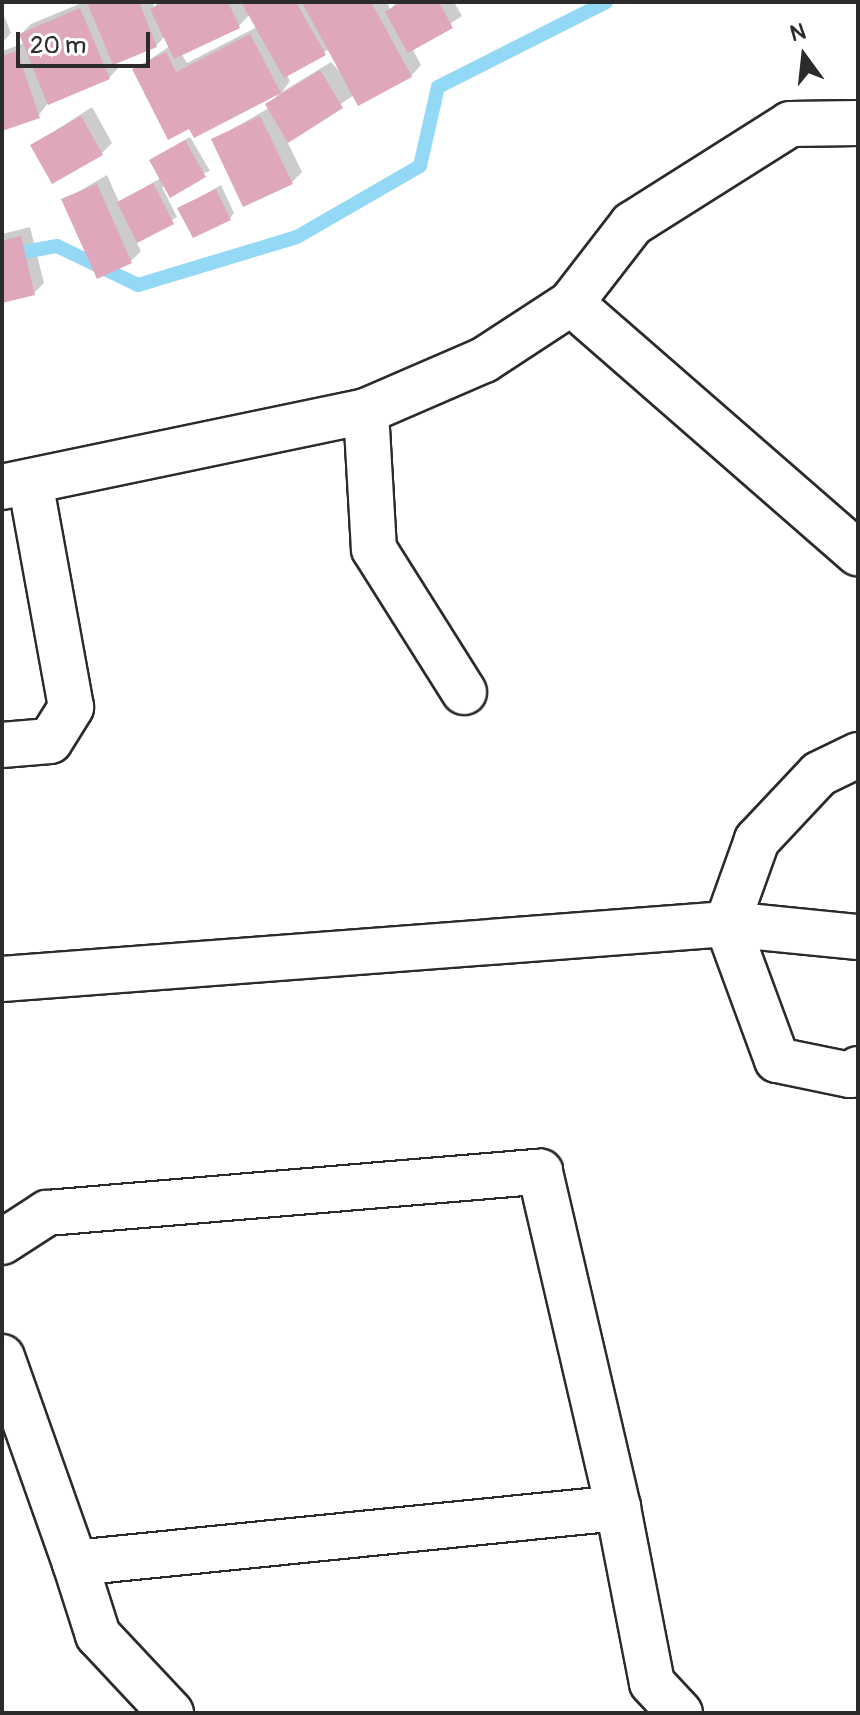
<!DOCTYPE html>
<html>
<head>
<meta charset="utf-8">
<style>
  body { margin:0 }
  #map { position:relative; width:860px; height:1715px; overflow:hidden; background:#fff; font-family:Pangolin,sans-serif }
  div>[style] { position:absolute }
  [style*='--x'] { left:calc(var(--x)*1px); top:calc(var(--y)*1px); width:calc(var(--w)*1px); rotate:calc(var(--a)*1deg) }
  .shadow>* { inset:0; background:#0003 }
  .stream>* { height:14px; margin:-7px; padding:0 7px; transform-origin:7px; border-radius:7px; background:#93d8f5 }
  .building>* { inset:0; background:#dea7bc }
  .roads { filter:drop-shadow(2px 0 #2b2b2b) drop-shadow(-2px 0 #2b2b2b) drop-shadow(0 2px #2b2b2b) drop-shadow(0 -2px #2b2b2b) }
  .minor>* { height:44px; margin:-22px; padding:0 22px; transform-origin:22px; border-radius:22px; background:#fff }
  span { translate:-50% -50%; white-space:nowrap; text-align:center; line-height:1.15; -webkit-text-stroke:6px #fff; paint-order:stroke }
  .frame { position:absolute; inset:0; border:4px solid #2b2b2b; pointer-events:none }
  .north { position:absolute; left:764px; top:16px; width:80px; height:80px; -webkit-text-stroke:6px #fff; paint-order:stroke; rotate:345deg; font-size:22px; font-weight:700; line-height:32px; text-align:center; color:#2b2b2b }
  .north::after { content:''; display:block; margin:auto; width:28px; height:36px; background:#2b2b2b; clip-path:polygon(50% 0,100% 100%,50% 72%,0 100%) }
  .scale { position:absolute; left:16px; top:32px; width:134px; height:36px; box-sizing:border-box; border:4px solid #2b2b2b; border-top:0; padding-left:10px; font-size:24px; line-height:28px; white-space:nowrap; color:#2b2b2b; -webkit-text-stroke:6px #fff; paint-order:stroke }
</style>
</head>
<body>
<div id="map">
  <div class="shadow">
    <div style="clip-path:polygon(evenodd,84px 2px,153px 2px,154px 7px,159px 2px,387px 2px,390px 9px,397px 2px,454px 2px,462px 16px,412px 48px,421px 65px,411px 76px,354px 95px,287px 141px,302px 172px,292px 182px,213px 140px,269px 108px,279px 93px,134px 70px,170px 46px,165px 36px,156px 46px,116px 62px,119px 67px,109px 78px,48px 103px,38px 116px,2px 129px,2px 51px,25px 43px,21px 34px,31px 24px,84px 2px,250px 14px,257px 27px,187px 63px,181px 53px,239px 26px,250px 14px,84px 2px,329px 49px,343px 75px,331px 62px,282px 92px,290px 81px,287px 75px,329px 49px)"></div>
    <div style="clip-path:polygon(2px 11px,11px 33px,2px 43px)"></div>
    <div style="clip-path:polygon(92px 107px,112px 143px,102px 153px,33px 145px)"></div>
    <div style="clip-path:polygon(190px 137px,210px 171px,162px 187px,177px 217px,136px 241px,141px 251px,131px 261px,64px 200px,107px 175px,119px 202px,161px 178px,157px 156px)"></div>
    <div style="clip-path:polygon(221px 185px,234px 213px,230px 218px,179px 209px)"></div>
    <div style="clip-path:polygon(30px 227px,44px 283px,34px 293px,2px 301px,2px 234px)"></div>
  </div>
  <div class="stream">
    <div style="--x:2;--y:256;--w:56;--a:-10.3"></div>
    <div style="--x:57;--y:246;--w:90;--a:25.7"></div>
    <div style="--x:138;--y:285;--w:166;--a:-16.8"></div>
    <div style="--x:297;--y:237;--w:142;--a:-30"></div>
    <div style="--x:420;--y:166;--w:81;--a:-77.2"></div>
    <div style="--x:438;--y:87;--w:188;--a:-26.8"></div>
  </div>
  <div class="building">
    <div style="clip-path:polygon(87px 2px,139px 2px,157px 47px,113px 65px)"></div>
    <div style="clip-path:polygon(164px 2px,228px 2px,240px 28px,174px 59px,150px 9px)"></div>
    <div style="clip-path:polygon(241px 2px,296px 2px,326px 55px,284px 78px)"></div>
    <div style="clip-path:polygon(302px 2px,371px 2px,412px 77px,358px 106px)"></div>
    <div style="clip-path:polygon(402px 2px,439px 2px,453px 28px,408px 53px,385px 12px)"></div>
    <div style="clip-path:polygon(80px 8px,110px 79px,48px 105px,19px 34px)"></div>
    <div style="clip-path:polygon(250px 34px,281px 93px,194px 138px,189px 129px,168px 140px,132px 69px,166px 52px,176px 72px)"></div>
    <div style="clip-path:polygon(17px 51px,40px 118px,2px 131px,2px 56px)"></div>
    <div style="clip-path:polygon(320px 70px,343px 108px,288px 143px,265px 104px)"></div>
    <div style="clip-path:polygon(81px 116px,103px 155px,52px 184px,30px 145px)"></div>
    <div style="clip-path:polygon(260px 116px,293px 184px,243px 207px,211px 139px)"></div>
    <div style="clip-path:polygon(185px 140px,206px 177px,170px 198px,149px 160px)"></div>
    <div style="clip-path:polygon(153px 183px,174px 224px,137px 243px,117px 202px)"></div>
    <div style="clip-path:polygon(97px 184px,132px 263px,97px 279px,61px 199px)"></div>
    <div style="clip-path:polygon(216px 189px,231px 220px,193px 238px,177px 208px)"></div>
    <div style="clip-path:polygon(21px 236px,35px 295px,2px 303px,2px 241px)"></div>
  </div>
  <div class="roads">
    <div class="minor">
      <div style="--x:571;--y:303;--w:381;--a:41.1"></div>
      <div style="--x:366;--y:411;--w:138;--a:86.7"></div>
      <div style="--x:374;--y:549;--w:169;--a:57.8"></div>
      <div style="--x:2;--y:487;--w:372;--a:-11.8"></div>
      <div style="--x:366;--y:411;--w:129;--a:-23.4"></div>
      <div style="--x:484;--y:360;--w:104;--a:-33.2"></div>
      <div style="--x:571;--y:303;--w:100;--a:-52.3"></div>
      <div style="--x:632;--y:224;--w:187;--a:-32.3"></div>
      <div style="--x:790;--y:124;--w:68;--a:-0.8"></div>
      <div style="--x:2;--y:745;--w:48;--a:-4.8"></div>
      <div style="--x:50;--y:741;--w:40;--a:-58"></div>
      <div style="--x:71;--y:707;--w:229;--a:-100.3"></div>
      <div style="--x:858;--y:755;--w:43;--a:154"></div>
      <div style="--x:819;--y:774;--w:91;--a:133.2"></div>
      <div style="--x:757;--y:840;--w:89;--a:109.7"></div>
      <div style="--x:727;--y:924;--w:145;--a:69.8"></div>
      <div style="--x:777;--y:1060;--w:75;--a:11.6"></div>
      <div style="--x:850;--y:1075;--w:10;--a:-37"></div>
      <div style="--x:2;--y:979;--w:727;--a:-4.34"></div>
      <div style="--x:727;--y:924;--w:132;--a:5.7"></div>
      <div style="--x:2;--y:1242;--w:54;--a:-32.8"></div>
      <div style="--x:47;--y:1213;--w:495;--a:-4.8"></div>
      <div style="--x:540;--y:1172;--w:345;--a:76.9"></div>
      <div style="--x:618;--y:1508;--w:178;--a:79"></div>
      <div style="--x:652;--y:1683;--w:41;--a:47"></div>
      <div style="--x:2;--y:1357;--w:219;--a:70.5"></div>
      <div style="--x:75;--y:1563;--w:546;--a:-5.78"></div>
      <div style="--x:75;--y:1563;--w:76;--a:72.3"></div>
      <div style="--x:98;--y:1635;--w:107;--a:46.9"></div>
    </div>
  </div>
  <div class="frame"></div>
  <div class="north">N</div>
  <div class="scale">20 m</div>
</div>
</body>
</html>
